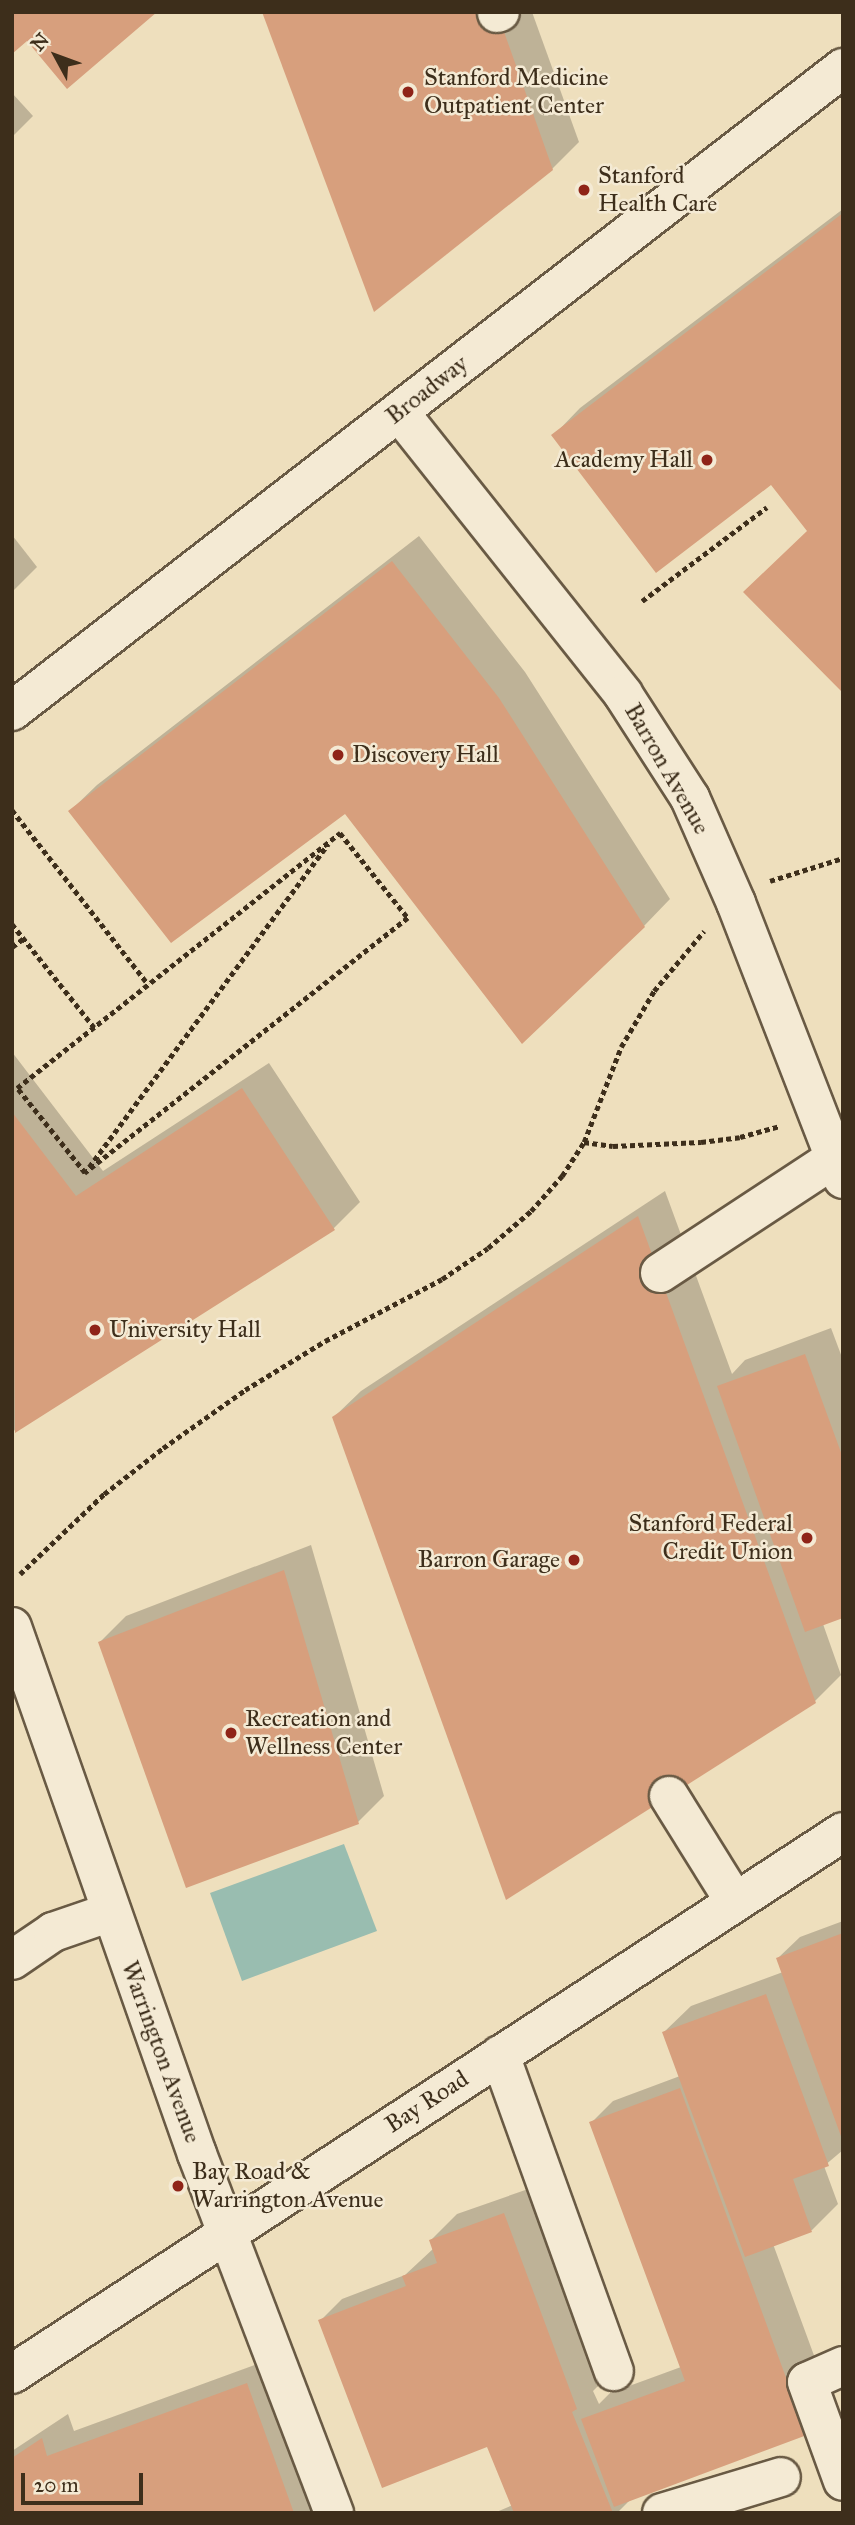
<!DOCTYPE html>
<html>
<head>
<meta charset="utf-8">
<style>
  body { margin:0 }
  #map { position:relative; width:855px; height:2525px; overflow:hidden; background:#eedfbd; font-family:"IM FELL Great Primer",serif }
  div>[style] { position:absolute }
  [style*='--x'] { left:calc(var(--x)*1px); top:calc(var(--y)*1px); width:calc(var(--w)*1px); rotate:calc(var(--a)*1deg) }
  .water>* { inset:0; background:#99bdb0 }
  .shadow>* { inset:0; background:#0003 }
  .building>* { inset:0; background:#d79f7d }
  .path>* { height:4.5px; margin-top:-2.25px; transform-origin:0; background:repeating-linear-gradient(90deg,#3d2e1b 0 5px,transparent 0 8.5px) }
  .roads { filter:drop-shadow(2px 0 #695a44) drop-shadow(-2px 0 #695a44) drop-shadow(0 2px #695a44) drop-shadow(0 -2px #695a44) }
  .minor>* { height:38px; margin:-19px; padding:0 19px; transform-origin:19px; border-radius:19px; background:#f4ead4 }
  .dots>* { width:19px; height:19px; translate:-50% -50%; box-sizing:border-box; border:4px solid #f4ead4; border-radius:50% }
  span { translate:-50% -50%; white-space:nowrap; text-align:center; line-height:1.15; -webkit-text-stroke:5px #f4ead4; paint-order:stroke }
  .poi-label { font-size:24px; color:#3d2e1b }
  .left { translate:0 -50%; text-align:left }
  .right { translate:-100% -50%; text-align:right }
  .street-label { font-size:24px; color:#3d2e1b }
  .frame { position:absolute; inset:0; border:14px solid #3d2e1b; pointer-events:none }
  .north { position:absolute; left:21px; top:21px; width:70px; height:70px; -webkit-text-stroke:5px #f4ead4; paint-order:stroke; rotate:311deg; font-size:19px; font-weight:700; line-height:28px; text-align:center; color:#3d2e1b }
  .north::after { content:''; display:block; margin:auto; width:24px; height:32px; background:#3d2e1b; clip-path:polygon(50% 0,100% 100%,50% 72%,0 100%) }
  .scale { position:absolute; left:21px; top:2473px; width:122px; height:32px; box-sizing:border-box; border:4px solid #3d2e1b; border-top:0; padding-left:9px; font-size:21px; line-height:24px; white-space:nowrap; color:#3d2e1b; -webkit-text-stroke:5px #f4ead4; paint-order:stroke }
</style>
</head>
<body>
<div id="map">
  <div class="water">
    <div style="clip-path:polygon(344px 1844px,377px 1931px,242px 1981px,210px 1893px)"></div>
  </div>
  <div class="shadow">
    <div style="clip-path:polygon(264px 12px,532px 12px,579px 142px,552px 169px)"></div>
    <div style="clip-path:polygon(12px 93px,33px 116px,12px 137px)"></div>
    <div style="clip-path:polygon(843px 209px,843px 690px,808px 531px,771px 482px,554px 435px,580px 408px)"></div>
    <div style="clip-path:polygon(12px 535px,37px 567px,12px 592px)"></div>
    <div style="clip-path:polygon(419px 536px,525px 672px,670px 899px,644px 926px,345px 811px,70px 811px,97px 785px)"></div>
    <div style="clip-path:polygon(12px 1052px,103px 1171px,269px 1063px,360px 1202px,334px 1228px,15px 1431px,12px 1427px)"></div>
    <div style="clip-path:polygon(665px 1191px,732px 1374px,745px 1360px,831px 1328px,843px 1360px,843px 1616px,823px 1624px,841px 1675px,815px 1701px,334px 1417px,361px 1391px)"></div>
    <div style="clip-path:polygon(311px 1545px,384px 1796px,358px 1822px,100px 1642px,126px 1616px)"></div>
    <div style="clip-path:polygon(843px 1921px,843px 2150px,824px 2166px,838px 2204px,812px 2230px,773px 2244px,833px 2407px,631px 2499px,617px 2513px,494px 2513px,513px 2505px,489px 2448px,320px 2321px,342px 2299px,405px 2275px,434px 2248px,431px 2240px,457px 2214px,531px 2188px,603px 2381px,593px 2391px,599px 2404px,610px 2393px,681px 2367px,591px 2123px,613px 2101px,680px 2076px,664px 2032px,691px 2006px,783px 1972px,778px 1958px,800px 1937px)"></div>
    <div style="clip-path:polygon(274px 2358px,329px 2513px,12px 2513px,12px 2451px,68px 2414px,74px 2431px)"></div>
  </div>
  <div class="building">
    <div style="clip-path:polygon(12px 12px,157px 12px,67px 89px,27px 41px,12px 54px)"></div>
    <div style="clip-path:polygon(262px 12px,497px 12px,553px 170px,374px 312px)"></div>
    <div style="clip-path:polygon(843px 213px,843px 693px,743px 592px,807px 531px,771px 485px,656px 573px,551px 435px)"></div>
    <div style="clip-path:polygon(392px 561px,499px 698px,645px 927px,522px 1044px,345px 814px,171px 943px,68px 811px)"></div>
    <div style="clip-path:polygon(242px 1088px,335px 1230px,15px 1433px,12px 1112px,76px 1196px)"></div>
    <div style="clip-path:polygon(638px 1216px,816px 1703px,506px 1900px,332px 1417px)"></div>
    <div style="clip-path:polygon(805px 1354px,843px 1458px,843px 1618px,805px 1632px,717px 1386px)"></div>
    <div style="clip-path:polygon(284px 1570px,359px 1824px,186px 1888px,98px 1642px)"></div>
    <div style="clip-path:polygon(843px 1933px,843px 2139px,842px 2139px,776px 1958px)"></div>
    <div style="clip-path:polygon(766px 1994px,829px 2166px,793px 2179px,812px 2232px,745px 2257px,662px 2032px)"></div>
    <div style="clip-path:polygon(680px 2088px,807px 2435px,614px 2507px,581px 2419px,685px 2381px,589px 2122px)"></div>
    <div style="clip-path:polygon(504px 2213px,577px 2409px,572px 2412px,613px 2513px,514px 2513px,487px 2447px,382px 2488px,318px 2320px,406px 2286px,402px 2276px,437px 2263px,429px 2240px)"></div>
    <div style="clip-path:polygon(247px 2383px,294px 2513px,12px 2513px,12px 2458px,42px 2438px,47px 2456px)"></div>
  </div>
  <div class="path">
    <div style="--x:642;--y:601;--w:156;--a:-36.9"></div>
    <div style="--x:12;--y:810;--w:221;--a:52"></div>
    <div style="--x:340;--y:833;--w:109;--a:51.3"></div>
    <div style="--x:408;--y:918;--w:412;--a:141.7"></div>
    <div style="--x:85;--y:1173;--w:109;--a:-128.7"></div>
    <div style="--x:17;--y:1088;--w:412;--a:-38.3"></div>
    <div style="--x:770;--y:881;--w:77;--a:-17.5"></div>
    <div style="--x:12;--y:924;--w:132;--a:51.5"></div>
    <div style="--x:12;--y:947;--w:15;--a:-37"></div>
    <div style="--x:584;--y:1142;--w:29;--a:8"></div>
    <div style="--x:613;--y:1146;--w:88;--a:-2.6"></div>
    <div style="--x:701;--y:1142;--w:39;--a:-7"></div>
    <div style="--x:740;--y:1137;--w:41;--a:-15.4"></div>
    <div style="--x:89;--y:1167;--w:402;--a:-53.5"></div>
    <div style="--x:20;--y:1574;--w:116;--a:-43.6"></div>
    <div style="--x:104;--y:1494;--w:75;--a:-37.9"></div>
    <div style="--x:163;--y:1448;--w:100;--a:-35.3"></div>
    <div style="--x:245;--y:1390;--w:94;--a:-31.5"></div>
    <div style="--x:325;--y:1341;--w:132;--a:-27.9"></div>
    <div style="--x:442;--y:1279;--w:55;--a:-34"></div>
    <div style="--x:488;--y:1248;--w:57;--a:-40.7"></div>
    <div style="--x:531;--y:1211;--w:47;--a:-48.5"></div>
    <div style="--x:562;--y:1176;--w:40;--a:-57.1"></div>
    <div style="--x:584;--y:1142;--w:102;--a:-68.7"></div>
    <div style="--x:621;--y:1047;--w:65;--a:-59.5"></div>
    <div style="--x:654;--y:991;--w:78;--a:-50.2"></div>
  </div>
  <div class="roads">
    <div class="minor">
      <div style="--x:497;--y:13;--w:3;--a:-18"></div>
      <div style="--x:399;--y:412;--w:360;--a:51.5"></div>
      <div style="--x:623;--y:694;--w:124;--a:57.2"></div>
      <div style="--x:690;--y:798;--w:115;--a:66.3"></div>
      <div style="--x:736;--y:903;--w:296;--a:68.8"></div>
      <div style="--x:12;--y:711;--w:1051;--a:-37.73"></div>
      <div style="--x:660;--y:1273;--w:209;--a:-33.3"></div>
      <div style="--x:12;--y:1627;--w:559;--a:70.66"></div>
      <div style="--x:197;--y:2154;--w:384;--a:69.1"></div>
      <div style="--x:669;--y:1796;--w:125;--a:58.1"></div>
      <div style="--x:12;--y:1960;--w:50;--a:-34.3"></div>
      <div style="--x:53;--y:1932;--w:61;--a:-19"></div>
      <div style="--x:500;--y:2055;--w:336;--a:70.2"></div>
      <div style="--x:843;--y:2366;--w:39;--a:156"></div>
      <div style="--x:807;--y:2382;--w:105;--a:70"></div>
      <div style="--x:12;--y:2374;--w:992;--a:-33.11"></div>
      <div style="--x:662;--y:2513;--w:124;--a:-16.8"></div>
    </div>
  </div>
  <div class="dots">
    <div style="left:408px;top:92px;background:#8f2418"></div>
    <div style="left:584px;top:190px;background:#8f2418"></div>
    <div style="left:707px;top:460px;background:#8f2418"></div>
    <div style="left:338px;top:755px;background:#8f2418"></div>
    <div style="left:95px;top:1330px;background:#8f2418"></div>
    <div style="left:807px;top:1538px;background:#8f2418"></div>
    <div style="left:574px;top:1560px;background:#8f2418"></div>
    <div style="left:231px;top:1733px;background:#8f2418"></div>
    <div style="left:178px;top:2186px;background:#8f2418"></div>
  </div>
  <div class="poi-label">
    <span class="left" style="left:424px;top:92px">Stanford Medicine<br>Outpatient Center</span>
    <span class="left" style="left:598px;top:190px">Stanford<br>Health Care</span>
    <span class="right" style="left:693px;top:460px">Academy Hall</span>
    <span class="left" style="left:352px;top:755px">Discovery Hall</span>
    <span class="left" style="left:109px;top:1330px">University Hall</span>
    <span class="right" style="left:793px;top:1538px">Stanford Federal<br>Credit Union</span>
    <span class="right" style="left:560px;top:1560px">Barron Garage</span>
    <span class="left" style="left:245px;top:1733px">Recreation and<br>Wellness Center</span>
    <span class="left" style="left:192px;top:2186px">Bay Road &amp;<br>Warrington Avenue</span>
  </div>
  <div class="street-label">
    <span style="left:427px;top:390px;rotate:-38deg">Broadway</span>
    <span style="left:667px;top:769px;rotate:60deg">Barron Avenue</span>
    <span style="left:161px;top:2052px;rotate:70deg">Warrington Avenue</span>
    <span style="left:427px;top:2102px;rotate:-33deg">Bay Road</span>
  </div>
  <div class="frame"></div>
  <div class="north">N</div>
  <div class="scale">20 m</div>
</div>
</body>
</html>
